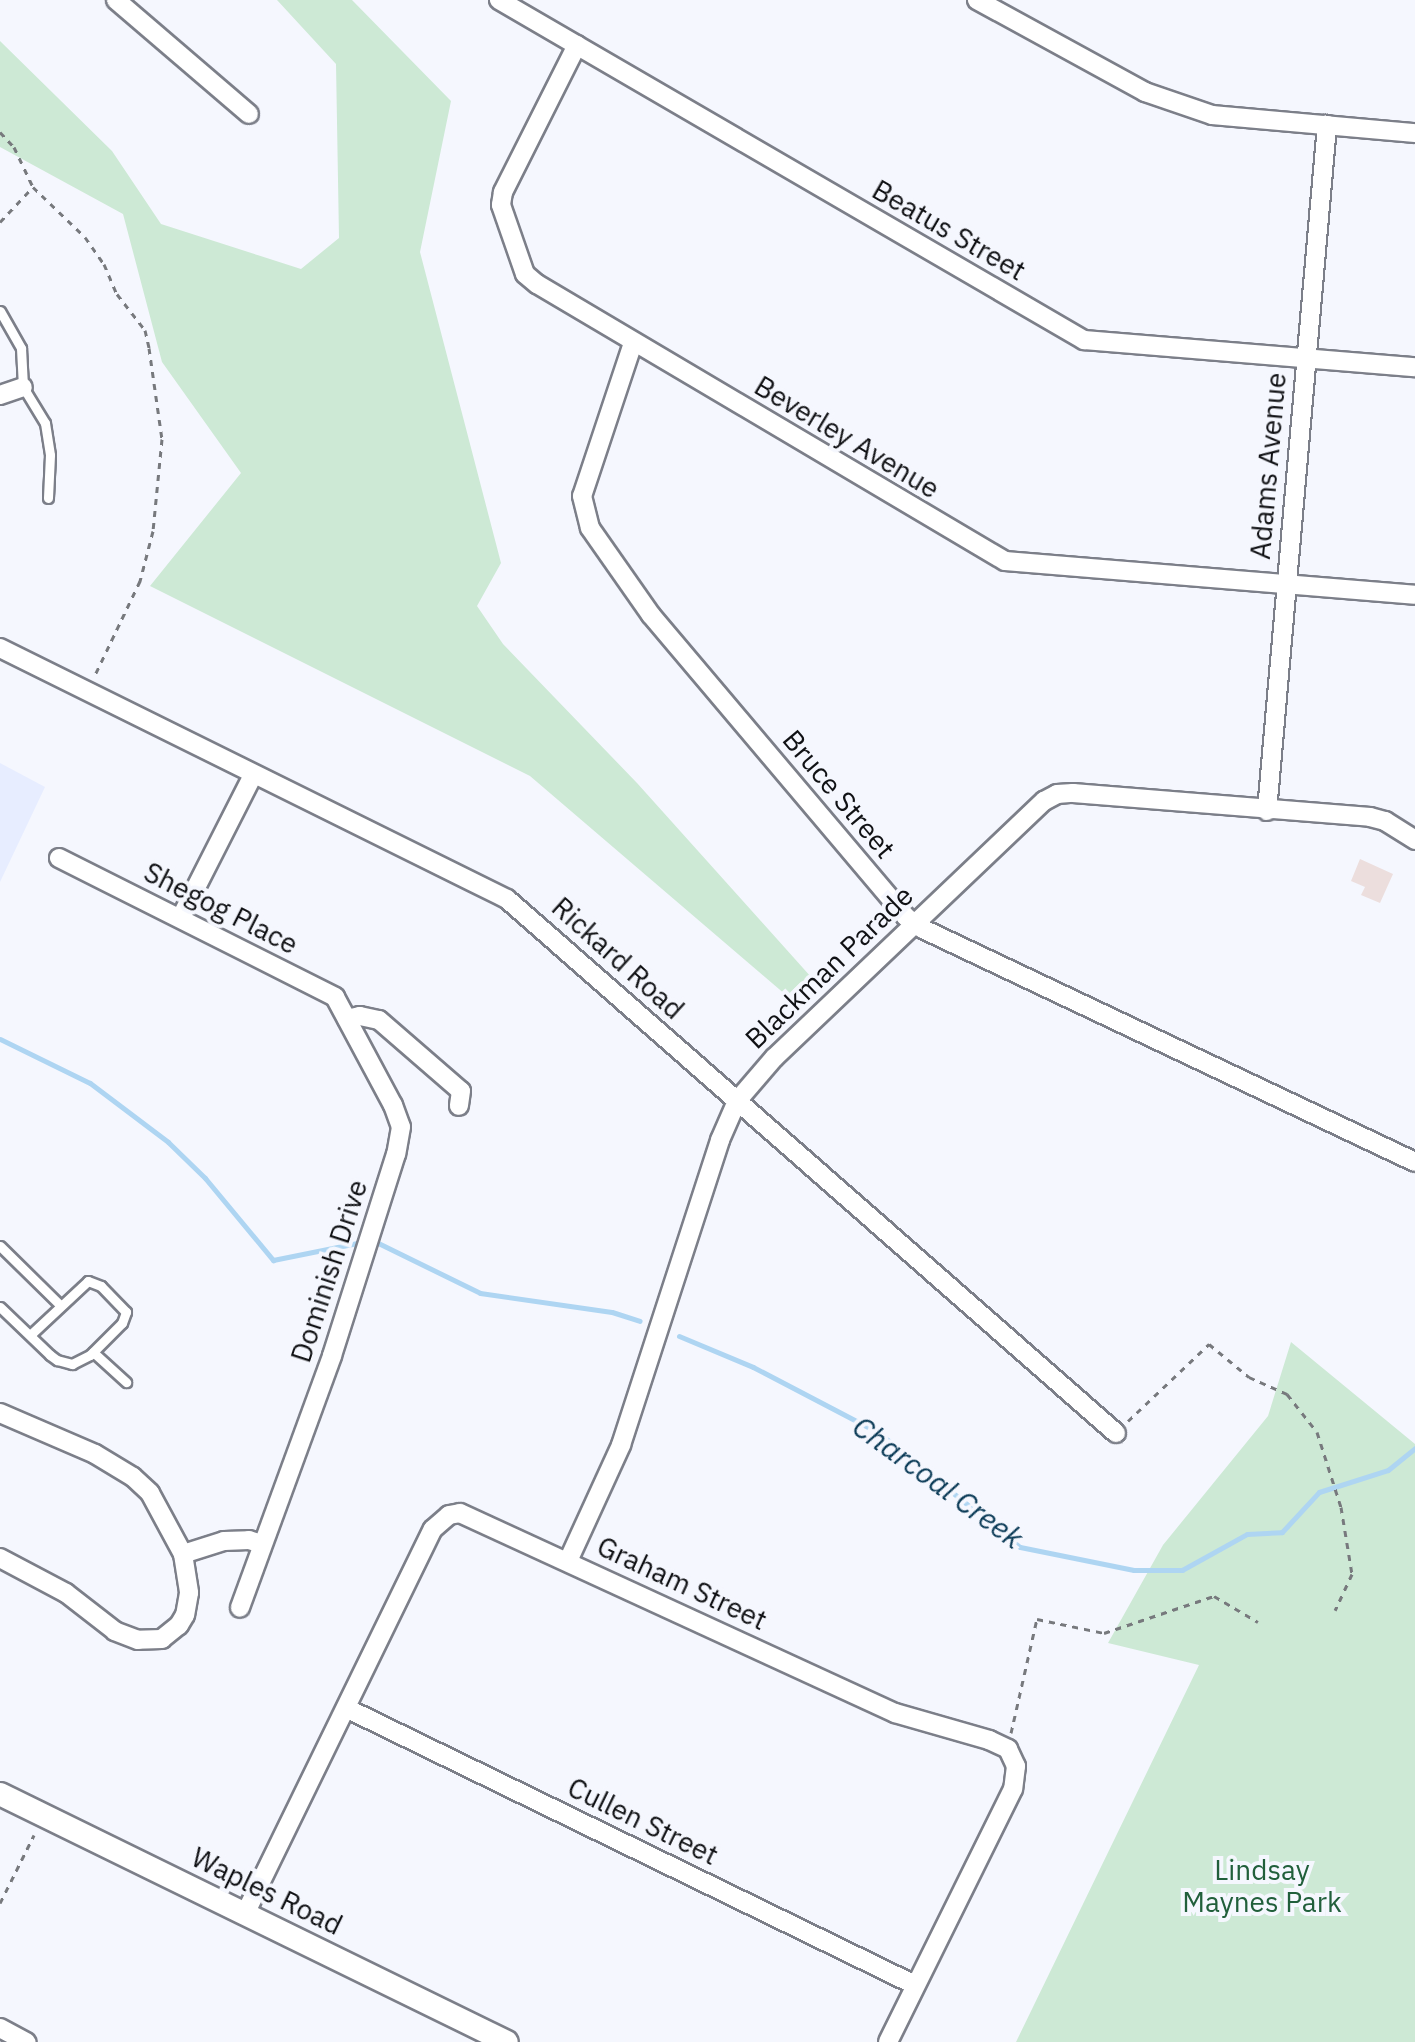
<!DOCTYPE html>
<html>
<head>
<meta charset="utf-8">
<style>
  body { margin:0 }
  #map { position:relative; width:1415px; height:2042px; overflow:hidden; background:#f5f7fe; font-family:"IBM Plex Sans",sans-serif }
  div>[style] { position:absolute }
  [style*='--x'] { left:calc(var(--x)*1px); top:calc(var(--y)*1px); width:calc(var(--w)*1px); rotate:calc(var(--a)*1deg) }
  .built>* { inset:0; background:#e7edff }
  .green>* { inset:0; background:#cde9d5 }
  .stream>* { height:5px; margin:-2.5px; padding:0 2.5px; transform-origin:2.5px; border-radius:2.5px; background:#aed5f2 }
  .building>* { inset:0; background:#ecdedd }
  .path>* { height:3px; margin-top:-1.5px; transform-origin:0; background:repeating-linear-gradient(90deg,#77797d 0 6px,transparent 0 12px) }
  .roads { filter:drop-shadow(2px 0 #7c7f89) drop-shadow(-2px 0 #7c7f89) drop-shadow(0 2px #7c7f89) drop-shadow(0 -2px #7c7f89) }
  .service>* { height:9px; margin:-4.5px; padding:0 4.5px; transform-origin:4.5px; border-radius:4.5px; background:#fff }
  .minor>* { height:18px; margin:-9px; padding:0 9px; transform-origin:9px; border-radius:9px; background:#fff }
  .tertiary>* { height:22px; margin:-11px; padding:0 11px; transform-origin:11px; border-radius:11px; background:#fff }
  span { translate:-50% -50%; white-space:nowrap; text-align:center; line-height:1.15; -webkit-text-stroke:8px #f5f7fe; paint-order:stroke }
  .street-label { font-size:28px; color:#101114 }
  .park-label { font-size:28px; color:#215f3b }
  .water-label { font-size:30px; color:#0a3a56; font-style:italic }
</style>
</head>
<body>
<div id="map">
  <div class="built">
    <div style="clip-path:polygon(0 763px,45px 787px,0 882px)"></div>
  </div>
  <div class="green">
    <div style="clip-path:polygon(277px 0,352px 0,451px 101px,420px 252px,501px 563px,477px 606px,503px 644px,637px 783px,820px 987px,800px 1007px,530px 776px,150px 586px,241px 473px,162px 362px,123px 214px,0 147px,0 41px,112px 151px,161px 224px,301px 269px,339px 238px,336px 64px)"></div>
    <div style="clip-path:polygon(1291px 1342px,1415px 1444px,1415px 2042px,1016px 2042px,1199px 1665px,1108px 1643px,1163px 1545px,1268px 1416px)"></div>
  </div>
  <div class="stream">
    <div style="--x:0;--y:1039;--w:100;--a:26.1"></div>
    <div style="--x:90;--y:1083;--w:98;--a:37.1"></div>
    <div style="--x:168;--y:1142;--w:52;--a:44.2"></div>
    <div style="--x:205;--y:1178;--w:107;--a:50.3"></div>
    <div style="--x:273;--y:1260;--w:91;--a:-11.4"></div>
    <div style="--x:372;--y:1240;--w:120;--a:26.1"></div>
    <div style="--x:480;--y:1293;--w:133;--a:8.2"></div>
    <div style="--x:612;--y:1312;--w:29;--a:18"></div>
    <div style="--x:679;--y:1336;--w:80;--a:22.7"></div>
    <div style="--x:753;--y:1367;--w:142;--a:27.6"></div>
    <div style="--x:879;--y:1433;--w:181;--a:39"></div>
    <div style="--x:1020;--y:1547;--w:116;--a:11.4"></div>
    <div style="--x:1134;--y:1570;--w:48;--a:0"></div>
    <div style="--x:1182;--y:1570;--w:74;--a:-29"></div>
    <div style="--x:1247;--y:1534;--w:35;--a:-3"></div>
    <div style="--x:1282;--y:1532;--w:54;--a:-47.2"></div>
    <div style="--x:1319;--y:1492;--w:72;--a:-17.7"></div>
    <div style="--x:1388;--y:1470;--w:35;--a:-39"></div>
  </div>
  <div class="building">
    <div style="clip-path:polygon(1360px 859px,1393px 874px,1380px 903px,1361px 895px,1365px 887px,1351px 881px)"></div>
  </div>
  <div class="path">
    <div style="--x:0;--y:132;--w:21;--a:47"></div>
    <div style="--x:14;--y:147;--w:44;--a:64.6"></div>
    <div style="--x:33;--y:187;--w:72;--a:43.9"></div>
    <div style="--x:85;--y:237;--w:33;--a:55"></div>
    <div style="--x:104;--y:264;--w:33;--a:67"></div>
    <div style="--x:117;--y:294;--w:46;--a:52.1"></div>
    <div style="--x:145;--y:330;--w:18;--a:77"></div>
    <div style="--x:149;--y:348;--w:92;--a:81.9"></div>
    <div style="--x:162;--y:439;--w:92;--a:95.6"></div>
    <div style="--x:153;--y:531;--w:52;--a:104.6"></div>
    <div style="--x:140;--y:581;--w:106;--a:115.6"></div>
    <div style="--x:0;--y:222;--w:48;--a:-46.7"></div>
    <div style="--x:1128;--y:1421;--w:112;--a:-43.5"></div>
    <div style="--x:1209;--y:1344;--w:52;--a:39.5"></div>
    <div style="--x:1249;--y:1377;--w:42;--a:24.1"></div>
    <div style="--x:1287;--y:1394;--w:48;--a:51.7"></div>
    <div style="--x:1317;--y:1432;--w:79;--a:72.3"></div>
    <div style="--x:1341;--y:1507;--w:68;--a:80.7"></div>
    <div style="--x:1352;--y:1574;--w:40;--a:115"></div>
    <div style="--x:1011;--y:1733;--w:117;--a:-77.2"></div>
    <div style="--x:1037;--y:1619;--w:68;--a:11.8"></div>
    <div style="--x:1104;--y:1633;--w:116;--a:-18.6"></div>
    <div style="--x:1214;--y:1596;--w:51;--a:30.6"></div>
    <div style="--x:0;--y:1903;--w:76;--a:-63.4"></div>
  </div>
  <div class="roads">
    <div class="service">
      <div style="--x:0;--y:311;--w:43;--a:60.4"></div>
      <div style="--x:21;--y:348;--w:39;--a:87"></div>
      <div style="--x:23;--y:387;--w:42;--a:58.6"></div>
      <div style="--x:45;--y:423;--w:32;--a:81"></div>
      <div style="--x:50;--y:455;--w:43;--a:92.7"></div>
      <div style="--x:0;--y:1246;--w:84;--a:44.5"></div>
      <div style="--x:0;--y:1307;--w:69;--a:43.8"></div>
      <div style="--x:50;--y:1355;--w:9;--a:36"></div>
      <div style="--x:57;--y:1360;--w:16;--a:15"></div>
      <div style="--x:72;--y:1364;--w:20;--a:-27"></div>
      <div style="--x:90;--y:1355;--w:45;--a:-45"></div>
      <div style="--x:122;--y:1323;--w:12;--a:-70"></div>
      <div style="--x:126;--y:1312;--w:36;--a:-134"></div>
      <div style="--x:101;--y:1286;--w:14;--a:-159"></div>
      <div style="--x:88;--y:1281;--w:79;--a:137"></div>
      <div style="--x:93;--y:1352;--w:45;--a:42.3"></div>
    </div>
    <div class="minor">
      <div style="--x:116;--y:0;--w:175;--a:40.6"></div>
      <div style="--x:499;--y:0;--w:677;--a:30.17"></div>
      <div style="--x:1084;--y:340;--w:332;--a:4.7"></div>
      <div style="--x:977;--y:0;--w:192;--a:28.7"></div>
      <div style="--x:1145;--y:92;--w:71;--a:18.9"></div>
      <div style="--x:1212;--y:115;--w:204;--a:5.1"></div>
      <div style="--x:577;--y:45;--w:165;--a:116.7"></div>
      <div style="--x:503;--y:192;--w:13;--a:99"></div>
      <div style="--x:501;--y:205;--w:73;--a:70.8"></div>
      <div style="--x:525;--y:274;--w:16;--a:40"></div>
      <div style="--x:537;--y:284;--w:544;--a:30.62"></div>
      <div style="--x:1005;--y:561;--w:411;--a:4.7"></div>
      <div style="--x:633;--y:343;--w:161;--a:108.4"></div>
      <div style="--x:582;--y:496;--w:33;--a:76"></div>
      <div style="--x:590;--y:528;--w:106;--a:55"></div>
      <div style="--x:651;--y:615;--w:395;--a:49.8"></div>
      <div style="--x:906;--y:917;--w:21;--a:35"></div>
      <div style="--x:923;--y:929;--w:544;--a:25.34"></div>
      <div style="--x:0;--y:395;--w:24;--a:-19"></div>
      <div style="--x:0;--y:648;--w:566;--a:26.34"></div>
      <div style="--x:507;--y:899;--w:810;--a:41.25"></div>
      <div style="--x:1267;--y:811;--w:689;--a:-85"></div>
      <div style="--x:59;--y:858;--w:309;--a:26.7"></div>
      <div style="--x:335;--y:997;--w:123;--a:61.8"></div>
      <div style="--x:393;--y:1105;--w:23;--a:70"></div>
      <div style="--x:401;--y:1127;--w:27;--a:100"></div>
      <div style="--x:396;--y:1154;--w:212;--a:107.6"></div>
      <div style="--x:332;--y:1356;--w:268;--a:110.1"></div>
      <div style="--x:181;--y:917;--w:159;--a:-63.1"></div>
      <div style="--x:347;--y:1019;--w:13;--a:-13"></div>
      <div style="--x:360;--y:1016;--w:19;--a:12"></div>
      <div style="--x:379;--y:1020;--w:108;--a:40.9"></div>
      <div style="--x:461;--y:1091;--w:15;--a:98"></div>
      <div style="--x:0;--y:1413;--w:103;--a:23.3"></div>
      <div style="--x:95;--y:1454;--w:44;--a:31.2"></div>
      <div style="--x:133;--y:1477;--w:23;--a:43"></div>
      <div style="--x:150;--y:1493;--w:69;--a:61.6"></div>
      <div style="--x:183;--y:1554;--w:39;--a:81"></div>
      <div style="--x:189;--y:1593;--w:22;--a:100"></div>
      <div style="--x:185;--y:1615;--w:12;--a:121"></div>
      <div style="--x:179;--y:1625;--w:22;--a:141"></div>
      <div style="--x:162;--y:1639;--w:24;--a:178"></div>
      <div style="--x:138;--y:1640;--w:25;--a:-159"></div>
      <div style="--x:115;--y:1631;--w:62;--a:-142.2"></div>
      <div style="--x:66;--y:1593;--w:75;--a:-152.1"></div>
      <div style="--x:183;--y:1554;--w:43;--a:-17.6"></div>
      <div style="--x:224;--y:1541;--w:25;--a:-2"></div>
      <div style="--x:249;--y:1540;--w:13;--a:18"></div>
      <div style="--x:568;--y:1561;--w:128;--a:-65.4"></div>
      <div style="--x:621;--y:1445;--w:321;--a:-72"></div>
      <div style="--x:720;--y:1140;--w:43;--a:-66.4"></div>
      <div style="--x:737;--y:1101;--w:57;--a:-49.3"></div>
      <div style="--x:774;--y:1058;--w:373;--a:-43.6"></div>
      <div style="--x:1044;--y:801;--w:15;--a:-28"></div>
      <div style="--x:1057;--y:794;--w:16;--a:-4"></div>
      <div style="--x:1073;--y:793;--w:298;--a:4.6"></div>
      <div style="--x:1370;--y:817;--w:16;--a:15"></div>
      <div style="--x:1385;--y:821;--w:36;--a:32"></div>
      <div style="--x:346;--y:1708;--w:633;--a:25.96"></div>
      <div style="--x:245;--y:1914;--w:428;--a:-64"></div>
      <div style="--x:433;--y:1529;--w:21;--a:-41"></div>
      <div style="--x:449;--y:1515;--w:11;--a:-10"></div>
      <div style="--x:460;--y:1513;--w:479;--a:24.7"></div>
      <div style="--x:895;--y:1713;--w:98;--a:16"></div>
      <div style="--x:989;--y:1740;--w:21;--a:25"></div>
      <div style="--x:1008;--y:1749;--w:19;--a:65"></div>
      <div style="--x:1016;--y:1766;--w:23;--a:97"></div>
      <div style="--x:1013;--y:1789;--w:282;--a:116.3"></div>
      <div style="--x:0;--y:2028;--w:30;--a:28"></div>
    </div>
    <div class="tertiary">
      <div style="--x:0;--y:1794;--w:564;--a:26.07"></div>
    </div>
  </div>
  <div class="street-label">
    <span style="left:949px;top:230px;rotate:30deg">Beatus Street</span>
    <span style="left:847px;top:437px;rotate:31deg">Beverley Avenue</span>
    <span style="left:1268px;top:466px;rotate:-85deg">Adams Avenue</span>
    <span style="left:839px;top:794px;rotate:50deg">Bruce Street</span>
    <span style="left:221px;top:908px;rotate:27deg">Shegog Place</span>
    <span style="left:618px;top:958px;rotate:42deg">Rickard Road</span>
    <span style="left:829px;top:967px;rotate:-44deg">Blackman Parade</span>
    <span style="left:329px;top:1271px;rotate:-72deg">Dominish Drive</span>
    <span style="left:682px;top:1583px;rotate:25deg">Graham Street</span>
    <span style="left:643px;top:1821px;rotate:26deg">Cullen Street</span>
    <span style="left:267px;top:1891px;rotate:26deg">Waples Road</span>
  </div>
  <div class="park-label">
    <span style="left:1262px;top:1886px">Lindsay<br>Maynes Park</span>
  </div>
  <div class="water-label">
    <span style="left:938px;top:1482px;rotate:36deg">Charcoal Creek</span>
  </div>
</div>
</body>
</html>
